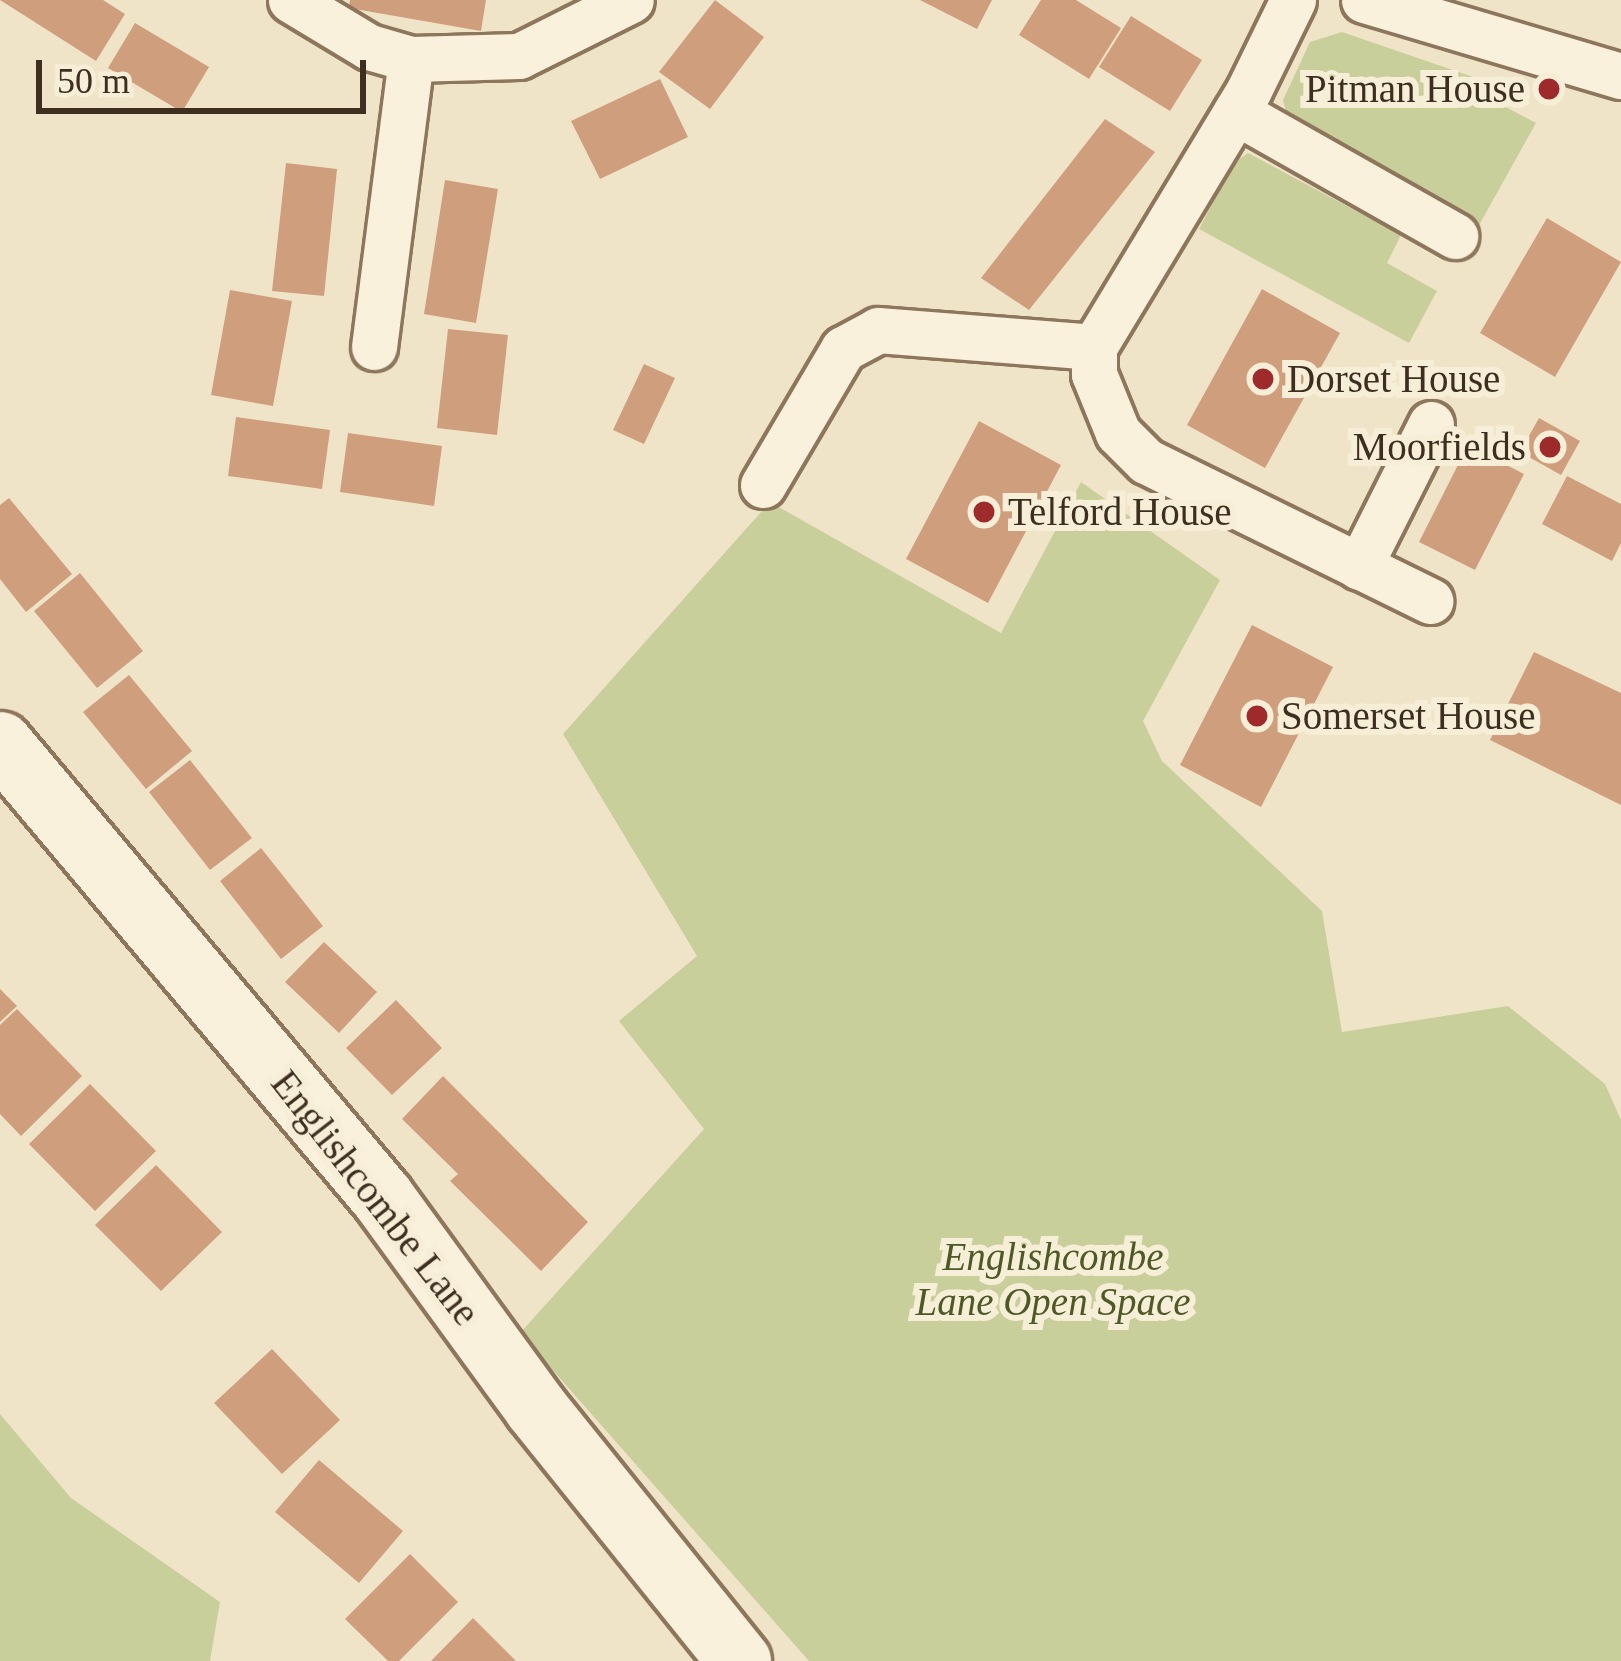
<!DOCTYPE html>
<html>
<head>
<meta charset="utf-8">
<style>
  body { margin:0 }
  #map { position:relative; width:1621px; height:1661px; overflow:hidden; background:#f0e4c8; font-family:Georgia,serif }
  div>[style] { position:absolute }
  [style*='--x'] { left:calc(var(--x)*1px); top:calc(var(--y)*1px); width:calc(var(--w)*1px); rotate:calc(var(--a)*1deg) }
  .green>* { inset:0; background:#c9cf9b }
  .building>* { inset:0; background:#cf9f7d }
  .roads { filter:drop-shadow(3px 0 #8d765c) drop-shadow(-3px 0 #8d765c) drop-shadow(0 3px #8d765c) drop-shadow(0 -3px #8d765c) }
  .street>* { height:45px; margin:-22.5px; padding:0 22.5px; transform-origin:22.5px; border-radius:22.5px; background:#faf1dc }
  .secondary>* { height:63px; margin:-31.5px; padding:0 31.5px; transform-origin:31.5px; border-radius:31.5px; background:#faf1dc }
  .dots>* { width:33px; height:33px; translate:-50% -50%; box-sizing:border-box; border:6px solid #f7eed8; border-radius:50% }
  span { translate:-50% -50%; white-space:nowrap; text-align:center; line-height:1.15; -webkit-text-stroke:12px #f7eed8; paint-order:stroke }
  .poi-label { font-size:39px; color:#3d2e20 }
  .right { translate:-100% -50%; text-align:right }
  .left { translate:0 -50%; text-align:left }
  .street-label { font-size:39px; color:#3d2e20 }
  .park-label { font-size:39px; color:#4d5a26; font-style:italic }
  .scale { position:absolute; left:36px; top:60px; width:330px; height:54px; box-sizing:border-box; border:6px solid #3d2e20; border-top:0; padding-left:15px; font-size:36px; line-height:42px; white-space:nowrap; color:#3d2e20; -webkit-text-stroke:9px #f7eed8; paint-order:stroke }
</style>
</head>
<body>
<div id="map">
  <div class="green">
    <div style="clip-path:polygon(1342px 32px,1511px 90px,1502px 105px,1536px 123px,1478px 227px,1287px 117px,1283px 100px,1310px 42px)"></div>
    <div style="clip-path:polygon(1248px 153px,1401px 235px,1387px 263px,1437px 291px,1409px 343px,1199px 229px,1233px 163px)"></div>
    <div style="clip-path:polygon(1081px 482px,1220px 580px,1143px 721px,1162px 761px,1322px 911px,1342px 1032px,1508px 1006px,1605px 1084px,1621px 1120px,1621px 1661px,809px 1661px,520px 1333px,704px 1129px,619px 1021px,697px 956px,563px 734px,770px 502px,1001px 633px)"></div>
    <div style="clip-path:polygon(0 1414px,71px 1498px,220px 1602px,210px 1661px,0 1661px)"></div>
  </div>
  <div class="building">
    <div style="clip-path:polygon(0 0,103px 0,125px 14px,96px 61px)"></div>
    <div style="clip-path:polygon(350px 0,486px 0,481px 31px,349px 8px)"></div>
    <div style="clip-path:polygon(715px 0,764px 37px,710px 109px,659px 72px)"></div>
    <div style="clip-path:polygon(920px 0,992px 0,977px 29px)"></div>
    <div style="clip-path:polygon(1041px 0,1076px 0,1121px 28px,1089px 79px,1019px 35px)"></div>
    <div style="clip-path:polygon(1131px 16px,1202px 60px,1170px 111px,1099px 67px)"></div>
    <div style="clip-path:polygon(135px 23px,209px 67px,182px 112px,108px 68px)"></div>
    <div style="clip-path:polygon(660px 79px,688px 137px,600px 179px,571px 121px)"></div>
    <div style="clip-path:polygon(1105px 119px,1155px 152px,1029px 310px,981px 278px)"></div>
    <div style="clip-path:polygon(286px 163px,337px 169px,324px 296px,272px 291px)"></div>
    <div style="clip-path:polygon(445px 180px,498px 189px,476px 323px,424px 314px)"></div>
    <div style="clip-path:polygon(1547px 218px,1621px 262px,1555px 377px,1480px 333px)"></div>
    <div style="clip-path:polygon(1262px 289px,1340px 333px,1265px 468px,1187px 425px)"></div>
    <div style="clip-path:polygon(230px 290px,292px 301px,273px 406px,211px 395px)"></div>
    <div style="clip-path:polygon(448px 329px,508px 335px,497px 435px,437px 428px)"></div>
    <div style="clip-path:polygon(644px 364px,675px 378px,644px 444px,613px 430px)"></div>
    <div style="clip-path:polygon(236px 417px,330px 430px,322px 489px,228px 476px)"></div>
    <div style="clip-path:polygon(1539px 418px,1580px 441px,1561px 475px,1520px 452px)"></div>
    <div style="clip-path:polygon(979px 421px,1061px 465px,988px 603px,906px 559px)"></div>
    <div style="clip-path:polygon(348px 433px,442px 446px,434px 506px,340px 492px)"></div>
    <div style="clip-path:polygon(1468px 445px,1524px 474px,1475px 570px,1419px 542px)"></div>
    <div style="clip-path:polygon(1567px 476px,1621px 504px,1621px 543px,1612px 561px,1542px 524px)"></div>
    <div style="clip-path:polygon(9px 498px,72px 574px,26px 612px,0 579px,0 505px)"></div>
    <div style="clip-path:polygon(80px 573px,143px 651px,97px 688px,34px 611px)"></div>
    <div style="clip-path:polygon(1252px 625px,1333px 667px,1261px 807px,1180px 765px)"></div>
    <div style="clip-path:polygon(1534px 652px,1621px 693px,1621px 805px,1490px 740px)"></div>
    <div style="clip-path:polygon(129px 675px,192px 751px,146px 789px,83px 712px)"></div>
    <div style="clip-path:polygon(190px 760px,252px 838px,210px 870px,149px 792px)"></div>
    <div style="clip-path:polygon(261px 848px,323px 926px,281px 959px,220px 881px)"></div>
    <div style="clip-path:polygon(324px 942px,377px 992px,339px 1033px,285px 982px)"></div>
    <div style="clip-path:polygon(0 989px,17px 1006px,0 1022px)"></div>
    <div style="clip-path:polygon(396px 1000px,442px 1048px,392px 1095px,346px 1048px)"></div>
    <div style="clip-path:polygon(17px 1009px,82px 1076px,21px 1136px,0 1114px,0 1025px)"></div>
    <div style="clip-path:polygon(443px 1076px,588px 1222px,541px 1271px,450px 1181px,458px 1174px,402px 1119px)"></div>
    <div style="clip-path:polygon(90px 1084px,156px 1151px,95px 1211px,29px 1144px)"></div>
    <div style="clip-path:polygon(156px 1165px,222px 1232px,161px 1291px,95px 1225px)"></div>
    <div style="clip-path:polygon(272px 1349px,340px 1420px,282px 1474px,214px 1403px)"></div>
    <div style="clip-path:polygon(319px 1460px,403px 1531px,359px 1583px,275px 1512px)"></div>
    <div style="clip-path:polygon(410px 1554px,458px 1602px,399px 1661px,388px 1661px,345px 1619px)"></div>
    <div style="clip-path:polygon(473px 1618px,516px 1661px,431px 1661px)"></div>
  </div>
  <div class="roads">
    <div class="street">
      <div style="--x:291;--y:0;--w:91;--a:31.1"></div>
      <div style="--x:369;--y:47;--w:44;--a:15.9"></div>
      <div style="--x:411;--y:59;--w:108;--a:-1.6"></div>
      <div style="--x:519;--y:56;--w:125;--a:-26.6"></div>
      <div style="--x:1293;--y:0;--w:100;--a:116.1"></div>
      <div style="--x:1249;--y:90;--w:300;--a:121.1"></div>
      <div style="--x:1094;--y:347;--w:27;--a:90"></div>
      <div style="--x:1094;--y:374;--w:64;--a:67.9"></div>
      <div style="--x:1118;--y:433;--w:40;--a:45"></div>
      <div style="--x:1146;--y:461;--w:317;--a:26.2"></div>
      <div style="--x:1364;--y:0;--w:268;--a:16.5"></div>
      <div style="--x:1236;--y:112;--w:252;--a:29.5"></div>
      <div style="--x:374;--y:347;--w:290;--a:-82.7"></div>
      <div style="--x:763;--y:485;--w:158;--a:-59.5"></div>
      <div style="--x:843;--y:349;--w:40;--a:-28"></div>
      <div style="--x:878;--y:330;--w:217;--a:4.5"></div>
      <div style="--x:1359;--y:567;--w:160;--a:-63.3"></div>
    </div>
    <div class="secondary">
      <div style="--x:0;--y:743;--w:593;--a:49.92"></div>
      <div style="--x:382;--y:1197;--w:260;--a:53.9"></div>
      <div style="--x:535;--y:1407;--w:326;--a:51.2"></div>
    </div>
  </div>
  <div class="dots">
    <div style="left:1549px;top:89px;background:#9e2a2b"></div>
    <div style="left:1263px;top:379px;background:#9e2a2b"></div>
    <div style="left:1550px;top:447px;background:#9e2a2b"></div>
    <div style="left:984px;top:512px;background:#9e2a2b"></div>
    <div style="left:1257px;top:716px;background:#9e2a2b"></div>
  </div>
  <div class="poi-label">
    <span class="right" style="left:1525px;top:89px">Pitman House</span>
    <span class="left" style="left:1287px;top:379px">Dorset House</span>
    <span class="right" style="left:1526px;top:447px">Moorfields</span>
    <span class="left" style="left:1008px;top:512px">Telford House</span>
    <span class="left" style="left:1281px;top:716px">Somerset House</span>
  </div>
  <div class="street-label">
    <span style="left:375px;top:1198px;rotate:52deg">Englishcombe Lane</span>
  </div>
  <div class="park-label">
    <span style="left:1053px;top:1280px">Englishcombe<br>Lane Open Space</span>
  </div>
  <div class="scale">50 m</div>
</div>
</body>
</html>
